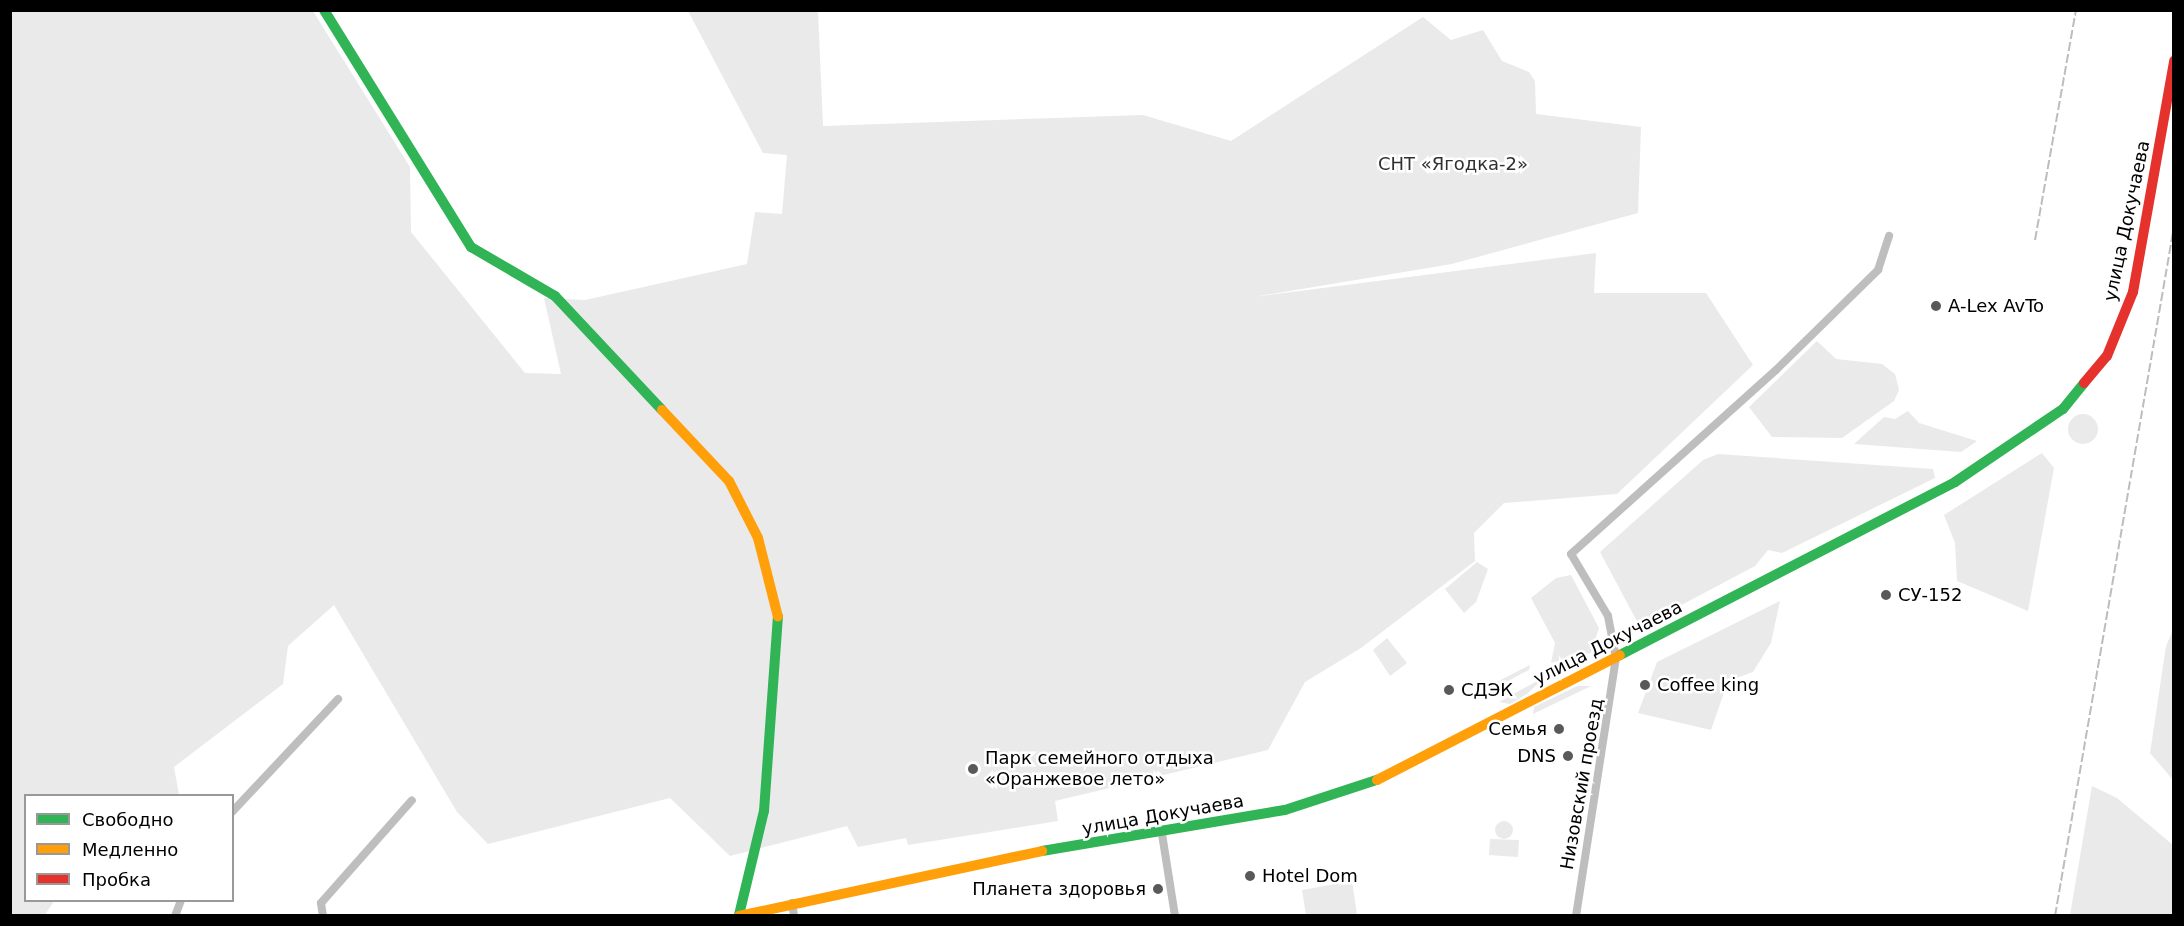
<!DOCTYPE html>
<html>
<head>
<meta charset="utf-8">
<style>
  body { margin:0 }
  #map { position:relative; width:2184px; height:926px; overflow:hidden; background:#fff; font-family:"DejaVu Sans",sans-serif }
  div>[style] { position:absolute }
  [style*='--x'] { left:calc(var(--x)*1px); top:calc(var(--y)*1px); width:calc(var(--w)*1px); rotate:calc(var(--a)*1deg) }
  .green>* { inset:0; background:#eaeaea }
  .round { border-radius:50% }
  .street>* { height:8px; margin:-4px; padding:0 4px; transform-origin:4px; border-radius:4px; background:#bebebe }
  .fast>* { height:10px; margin:-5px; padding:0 5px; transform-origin:5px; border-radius:5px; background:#30b455 }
  .slow>* { height:10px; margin:-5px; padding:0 5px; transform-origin:5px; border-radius:5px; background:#ff9f0a }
  .jam>* { height:10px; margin:-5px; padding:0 5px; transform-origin:5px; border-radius:5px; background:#e5322d }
  .rail>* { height:2px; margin-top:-1px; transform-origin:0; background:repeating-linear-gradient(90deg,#bdbdbd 0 9px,transparent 0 12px) }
  .dots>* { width:16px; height:16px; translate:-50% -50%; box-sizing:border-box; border:3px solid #fff; border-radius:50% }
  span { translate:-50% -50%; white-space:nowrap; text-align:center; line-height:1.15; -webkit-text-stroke:5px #fff; paint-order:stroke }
  .park-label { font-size:18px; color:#303030 }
  .street-label { font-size:18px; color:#000 }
  .poi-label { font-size:18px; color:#000 }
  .left { translate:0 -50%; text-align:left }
  .right { translate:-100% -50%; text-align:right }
  .frame { position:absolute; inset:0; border:12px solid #000; pointer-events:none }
  .legend { position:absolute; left:24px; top:794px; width:210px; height:108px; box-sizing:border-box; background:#fff; border:2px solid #999; margin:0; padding:8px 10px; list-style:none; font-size:18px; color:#000 }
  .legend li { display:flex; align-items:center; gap:12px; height:30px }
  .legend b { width:30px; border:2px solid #999 }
</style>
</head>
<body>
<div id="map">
  <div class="green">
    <div style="clip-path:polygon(10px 11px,313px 11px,410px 167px,411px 232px,525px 373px,561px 374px,544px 298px,585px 300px,747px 264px,755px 212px,782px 214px,787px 155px,763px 153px,688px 11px,818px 11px,823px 126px,1143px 115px,1231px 141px,1423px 17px,1451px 40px,1483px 30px,1502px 61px,1529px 72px,1535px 81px,1536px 114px,1641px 127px,1638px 213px,1452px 264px,1253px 297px,1596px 253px,1594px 293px,1706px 293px,1753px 365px,1617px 494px,1504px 503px,1474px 533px,1475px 561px,1361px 648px,1305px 682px,1268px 750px,1055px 801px,1058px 821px,908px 845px,906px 838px,858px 847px,847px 826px,730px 856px,670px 798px,488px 844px,457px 812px,334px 605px,288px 646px,283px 684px,174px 767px,179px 795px,26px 796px,26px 900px,54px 901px,45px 915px,11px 915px)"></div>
    <div style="clip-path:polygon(1817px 341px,1836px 359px,1882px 364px,1895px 374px,1899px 390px,1894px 401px,1842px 438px,1772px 437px,1749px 407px)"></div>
    <div style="clip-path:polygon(1908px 411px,1919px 423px,1977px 441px,1961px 452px,1854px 444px,1884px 417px,1895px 419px)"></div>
    <div class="round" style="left:2068px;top:414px;width:30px;height:30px"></div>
    <div style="clip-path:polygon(2042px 453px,2054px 468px,2028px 611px,1957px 581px,1955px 543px,1944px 515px)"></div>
    <div style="clip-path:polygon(1718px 454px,1933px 469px,1935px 478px,1782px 553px,1768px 550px,1755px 566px,1640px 627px,1600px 552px,1703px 460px)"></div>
    <div style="clip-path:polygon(1477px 562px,1488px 569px,1476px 602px,1464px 613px,1445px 589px)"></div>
    <div style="clip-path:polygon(1571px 575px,1599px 628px,1591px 653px,1551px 663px,1555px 643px,1531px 598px,1556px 578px)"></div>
    <div style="clip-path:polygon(1780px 601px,1771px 643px,1753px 672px,1728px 681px,1711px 730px,1638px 713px,1657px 662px)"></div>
    <div style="clip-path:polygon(2173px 630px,2173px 780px,2150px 753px,2166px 646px)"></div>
    <div style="clip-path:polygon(1387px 638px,1407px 663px,1390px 676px,1373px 650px)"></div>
    <div style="clip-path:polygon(1530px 665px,1529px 670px,1479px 696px,1477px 692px)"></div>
    <div style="clip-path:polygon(1546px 676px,1527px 694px,1510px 704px,1499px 702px)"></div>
    <div style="clip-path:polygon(1577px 686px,1591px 686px,1533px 714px,1534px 707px)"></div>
    <div style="clip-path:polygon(2092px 786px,2117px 798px,2173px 845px,2173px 915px,2070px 915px)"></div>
    <div class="round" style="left:1495px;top:821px;width:18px;height:18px"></div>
    <div style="clip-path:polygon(1490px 839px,1519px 840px,1518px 857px,1489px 855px)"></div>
    <div style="clip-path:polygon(1352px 881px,1357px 915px,1306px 915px,1302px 890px)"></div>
  </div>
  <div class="street">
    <div style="--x:232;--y:812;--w:155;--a:-46.8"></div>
    <div style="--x:1162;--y:834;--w:83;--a:81"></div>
    <div style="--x:792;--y:903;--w:13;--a:81"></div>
    <div style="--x:175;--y:916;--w:17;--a:-69"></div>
    <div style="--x:323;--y:916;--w:13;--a:-99"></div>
    <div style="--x:321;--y:903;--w:137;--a:-48.5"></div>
    <div style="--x:1576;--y:916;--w:261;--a:-81.2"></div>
    <div style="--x:1616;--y:658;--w:43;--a:-100.8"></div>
    <div style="--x:1608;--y:616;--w:72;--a:-120.8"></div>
    <div style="--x:1571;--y:554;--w:275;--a:-41.9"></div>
    <div style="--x:1776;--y:370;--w:143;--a:-44.4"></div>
    <div style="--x:1878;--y:270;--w:36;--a:-72"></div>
  </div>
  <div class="fast">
    <div style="--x:324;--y:10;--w:279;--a:58.2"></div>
    <div style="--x:471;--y:247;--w:97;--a:30.3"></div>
    <div style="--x:555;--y:296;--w:156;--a:46.8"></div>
    <div style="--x:1620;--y:655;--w:377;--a:-27.3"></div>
    <div style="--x:1955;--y:482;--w:130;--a:-34.1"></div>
    <div style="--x:2063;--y:409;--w:33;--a:-51"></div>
    <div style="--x:1042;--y:851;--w:246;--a:-9.6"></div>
    <div style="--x:1285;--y:810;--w:97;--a:-18.1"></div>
    <div style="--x:739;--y:915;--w:107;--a:-76.5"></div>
    <div style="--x:764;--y:811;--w:195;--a:-85.9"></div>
  </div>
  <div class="slow">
    <div style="--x:662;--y:410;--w:98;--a:46.7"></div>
    <div style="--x:729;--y:481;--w:64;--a:63"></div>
    <div style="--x:758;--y:538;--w:81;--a:75.8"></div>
    <div style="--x:1377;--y:780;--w:273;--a:-27.2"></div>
    <div style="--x:739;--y:916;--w:310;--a:-12.1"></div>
  </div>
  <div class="jam">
    <div style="--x:2084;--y:383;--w:35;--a:-50"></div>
    <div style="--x:2107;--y:356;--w:69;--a:-67.9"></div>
    <div style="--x:2133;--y:292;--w:235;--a:-79.9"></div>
  </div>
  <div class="rail">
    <div style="--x:2035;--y:240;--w:234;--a:-79.9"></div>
    <div style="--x:2055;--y:916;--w:700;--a:-80.21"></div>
  </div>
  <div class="dots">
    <div style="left:1936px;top:306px;background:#595959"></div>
    <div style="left:1886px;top:595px;background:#595959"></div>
    <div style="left:1645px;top:685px;background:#595959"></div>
    <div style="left:1449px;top:690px;background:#595959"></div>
    <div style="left:1559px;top:729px;background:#595959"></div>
    <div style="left:1568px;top:756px;background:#595959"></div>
    <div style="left:973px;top:769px;background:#595959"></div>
    <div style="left:1250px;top:876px;background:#595959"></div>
    <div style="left:1158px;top:889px;background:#595959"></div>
  </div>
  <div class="park-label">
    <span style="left:1453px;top:164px">СНТ «Ягодка-2»</span>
  </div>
  <div class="street-label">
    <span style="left:2127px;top:221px;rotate:-78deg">улица Докучаева</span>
    <span style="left:1608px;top:643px;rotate:-27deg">улица Докучаева</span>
    <span style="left:1582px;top:784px;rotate:-80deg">Низовский проезд</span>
    <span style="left:1163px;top:815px;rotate:-10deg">улица Докучаева</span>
  </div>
  <div class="poi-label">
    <span class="left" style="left:1948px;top:306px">A-Lex AvTo</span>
    <span class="left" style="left:1898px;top:595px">СУ-152</span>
    <span class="left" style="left:1657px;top:685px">Coffee king</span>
    <span class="left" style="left:1461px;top:690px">СДЭК</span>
    <span class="right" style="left:1547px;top:729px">Семья</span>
    <span class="right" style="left:1556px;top:756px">DNS</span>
    <span class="left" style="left:985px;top:769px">Парк семейного отдыха<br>«Оранжевое лето»</span>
    <span class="left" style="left:1262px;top:876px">Hotel Dom</span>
    <span class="right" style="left:1146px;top:889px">Планета здоровья</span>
  </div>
  <div class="frame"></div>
  <ul class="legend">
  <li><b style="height:8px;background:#30b455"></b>Свободно</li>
  <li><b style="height:8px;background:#ff9f0a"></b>Медленно</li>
  <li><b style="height:8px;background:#e5322d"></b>Пробка</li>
  </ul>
</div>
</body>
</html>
